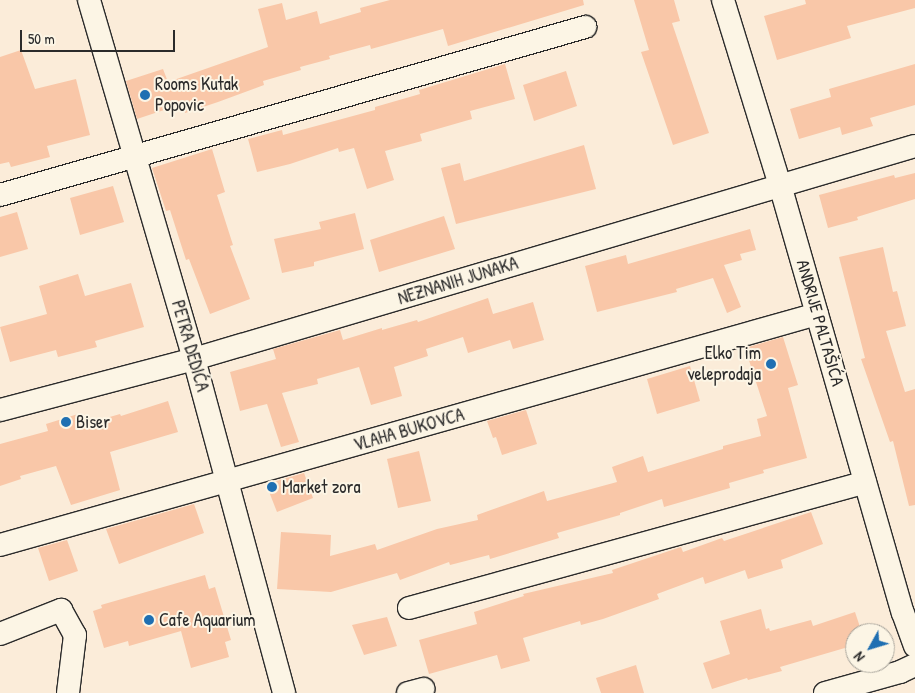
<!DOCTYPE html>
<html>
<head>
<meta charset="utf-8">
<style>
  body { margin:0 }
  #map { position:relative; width:915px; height:693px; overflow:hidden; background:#fbecd9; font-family:"Patrick Hand",sans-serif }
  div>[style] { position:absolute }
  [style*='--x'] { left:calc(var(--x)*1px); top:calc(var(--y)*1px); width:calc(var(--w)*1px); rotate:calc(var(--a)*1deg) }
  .building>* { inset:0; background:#f9c7a8 }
  .roads { filter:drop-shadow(1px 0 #2b2b2b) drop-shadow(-1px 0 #2b2b2b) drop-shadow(0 1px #2b2b2b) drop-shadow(0 -1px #2b2b2b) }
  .minor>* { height:22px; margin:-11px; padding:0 11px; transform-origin:11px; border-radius:11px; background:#fcf5e5 }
  .dots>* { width:14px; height:14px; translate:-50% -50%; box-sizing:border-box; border:2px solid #fcf5e5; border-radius:50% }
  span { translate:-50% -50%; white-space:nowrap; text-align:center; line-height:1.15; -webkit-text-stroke:4px #fcf5e5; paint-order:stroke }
  .poi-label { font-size:18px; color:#2b2b2b }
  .left { translate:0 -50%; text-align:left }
  .right { translate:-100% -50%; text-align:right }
  .street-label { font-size:18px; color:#2b2b2b }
  .north { position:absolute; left:845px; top:623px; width:50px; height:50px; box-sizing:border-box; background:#fcf5e5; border:1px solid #a8a49b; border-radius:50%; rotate:231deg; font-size:14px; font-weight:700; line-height:20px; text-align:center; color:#2b2b2b }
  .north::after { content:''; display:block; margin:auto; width:18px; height:22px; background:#1f6fb2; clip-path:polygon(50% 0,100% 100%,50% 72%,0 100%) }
  .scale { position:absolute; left:20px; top:30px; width:155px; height:22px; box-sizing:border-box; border:2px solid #2b2b2b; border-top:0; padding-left:6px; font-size:15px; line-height:18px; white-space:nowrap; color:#2b2b2b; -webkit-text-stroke:4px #fcf5e5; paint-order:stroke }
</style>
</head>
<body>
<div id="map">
  <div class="building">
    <div style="clip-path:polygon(390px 0,583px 0,584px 5px,448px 46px,443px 29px,371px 49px,370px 45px,329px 56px,330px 59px,300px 67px,301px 70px,263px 81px,264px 85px,218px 102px,185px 113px,182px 104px,137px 119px,126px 81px,163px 69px,168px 82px,268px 47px,258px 9px,282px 3px,286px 20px,317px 11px,320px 24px,361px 12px,360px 8px)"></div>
    <div style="clip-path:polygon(634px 0,674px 0,680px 21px,672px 23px,709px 133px,673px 145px,641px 52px,649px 50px)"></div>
    <div style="clip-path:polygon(805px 0,915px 0,915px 8px,847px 26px,851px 38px,777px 60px,764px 16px,806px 4px)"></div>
    <div style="clip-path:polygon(21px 50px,35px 89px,76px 79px,90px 135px,47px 146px,50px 157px,11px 167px,9px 162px,0 164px,0 57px)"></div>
    <div style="clip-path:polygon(505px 64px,515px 99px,470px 111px,472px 119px,420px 134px,422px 141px,385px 151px,394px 180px,367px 189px,354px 148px,339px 152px,338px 148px,290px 164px,257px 172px,248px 139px,282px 130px,283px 135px,375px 110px,375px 107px,420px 94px,419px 90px)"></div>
    <div style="clip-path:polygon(915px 64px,915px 105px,870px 118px,873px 126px,842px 135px,840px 127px,799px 139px,790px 109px,831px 97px,829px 89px)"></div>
    <div style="clip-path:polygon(566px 71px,577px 106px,534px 121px,523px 85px)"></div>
    <div style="clip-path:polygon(584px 145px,596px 189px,456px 224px,441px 168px,460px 163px,464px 181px)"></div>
    <div style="clip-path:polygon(212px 149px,225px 192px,217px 195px,233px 245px,230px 246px,250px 299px,210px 314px,189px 259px,186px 260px,170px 210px,166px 211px,152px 168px)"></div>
    <div style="clip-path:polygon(915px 173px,915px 199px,857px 217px,858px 220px,828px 228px,819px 195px,894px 175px,895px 178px)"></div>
    <div style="clip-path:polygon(113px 186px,124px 222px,80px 235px,70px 198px)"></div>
    <div style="clip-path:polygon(17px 212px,28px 249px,0 257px,0 217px)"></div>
    <div style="clip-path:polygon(355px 213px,364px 249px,314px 262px,314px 266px,282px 273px,274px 239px,321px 229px,319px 222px)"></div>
    <div style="clip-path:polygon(444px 216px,455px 249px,379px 272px,370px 240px)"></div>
    <div style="clip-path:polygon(750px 229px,756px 250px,740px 254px,742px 260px,724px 265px,741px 307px,727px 313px,713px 278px,676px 289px,677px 292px,597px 312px,585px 266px,626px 255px,628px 264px)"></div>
    <div style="clip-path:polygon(883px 247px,893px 292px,897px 291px,906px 326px,886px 331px,905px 392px,915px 389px,915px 505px,909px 506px,893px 441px,890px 442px,861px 359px,865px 358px,839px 257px)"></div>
    <div style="clip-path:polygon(78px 274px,85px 296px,131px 283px,144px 327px,95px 341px,97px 347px,58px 357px,56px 350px,10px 362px,0 327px,47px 314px,39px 286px)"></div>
    <div style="clip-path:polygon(488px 298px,493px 314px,533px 302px,544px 340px,513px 349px,510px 340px,468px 353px,463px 337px,426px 349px,428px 356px,394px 367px,402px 396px,371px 405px,359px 367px,317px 379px,318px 384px,282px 393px,299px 442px,281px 447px,267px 404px,240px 411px,230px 372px,276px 359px,273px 349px,340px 330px,343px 340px,382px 328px,382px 330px,417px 320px,418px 322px)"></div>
    <div style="clip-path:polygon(783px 337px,798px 385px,788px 388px,807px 458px,763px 470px,764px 473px,729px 483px,730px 488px,664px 507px,662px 499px,620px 513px,620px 515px,557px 533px,559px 538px,490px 559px,489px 555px,450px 565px,449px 562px,400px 580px,397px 573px,331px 592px,277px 589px,281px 532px,331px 535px,330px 556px,375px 544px,377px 550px,437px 529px,478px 520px,477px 515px,544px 491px,547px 501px,617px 482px,612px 467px,643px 456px,648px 472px,723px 449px,723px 446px,761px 436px,757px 419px,767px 416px,745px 348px)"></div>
    <div style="clip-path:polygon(690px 366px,700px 401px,657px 414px,647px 379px)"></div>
    <div style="clip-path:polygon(168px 401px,178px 432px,110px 452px,120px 490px,71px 505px,56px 466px,20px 476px,21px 479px,0 486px,0 444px,48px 431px,46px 424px,78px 414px,82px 425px,120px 414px,121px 416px)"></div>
    <div style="clip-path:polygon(526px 410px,537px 444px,502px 455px,496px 437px,493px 438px,487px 421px)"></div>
    <div style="clip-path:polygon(419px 451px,431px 501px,398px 508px,387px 459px)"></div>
    <div style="clip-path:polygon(304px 473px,313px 498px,277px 512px,266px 484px)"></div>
    <div style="clip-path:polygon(194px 504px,204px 533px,119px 564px,106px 529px)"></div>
    <div style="clip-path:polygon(811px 512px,823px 544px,781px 560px,783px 568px,748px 579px,745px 570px,705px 584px,703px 577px,657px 594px,659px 599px,603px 619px,581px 625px,580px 621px,523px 638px,530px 661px,501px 669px,497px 655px,429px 674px,419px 640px,477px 624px,474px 612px,524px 596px,523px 594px,613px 573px,612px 570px,681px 547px,683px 552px,722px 538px,724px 541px)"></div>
    <div style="clip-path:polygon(67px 540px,78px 571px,49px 581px,38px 548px)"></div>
    <div style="clip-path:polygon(205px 575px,209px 589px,215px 587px,231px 640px,225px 642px,229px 657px,191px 668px,181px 631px,129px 646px,128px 641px,104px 648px,93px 611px,102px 608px,101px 605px)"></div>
    <div style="clip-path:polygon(761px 609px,766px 629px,769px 628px,770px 631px,811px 620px,813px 626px,855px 612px,862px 633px,855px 633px,855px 645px,780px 667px,782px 671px,748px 680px,747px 678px,712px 689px,703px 663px,730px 654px,720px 621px)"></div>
    <div style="clip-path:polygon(387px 617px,397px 646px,364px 655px,352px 625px)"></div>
    <div style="clip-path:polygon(636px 665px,644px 693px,601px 693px,596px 678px)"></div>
  </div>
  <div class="roads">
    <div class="minor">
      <div style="--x:89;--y:0;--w:374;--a:73.7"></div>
      <div style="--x:194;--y:359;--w:346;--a:74.9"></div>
      <div style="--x:723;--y:0;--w:194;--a:72.9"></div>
      <div style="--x:780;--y:185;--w:445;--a:74"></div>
      <div style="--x:903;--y:613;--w:35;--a:70"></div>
      <div style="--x:0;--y:195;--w:609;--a:-16.02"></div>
      <div style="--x:0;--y:410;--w:201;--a:-14.7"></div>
      <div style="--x:194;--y:359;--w:752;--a:-16.46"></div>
      <div style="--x:0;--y:545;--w:849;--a:-15.79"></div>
      <div style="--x:409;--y:608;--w:473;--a:-15.4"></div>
      <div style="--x:0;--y:634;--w:66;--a:-21.5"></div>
      <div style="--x:61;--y:610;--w:29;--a:61"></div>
      <div style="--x:75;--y:635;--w:58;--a:96.9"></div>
      <div style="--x:408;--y:693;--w:16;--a:-15"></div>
      <div style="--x:825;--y:693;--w:78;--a:-15.6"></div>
      <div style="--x:900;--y:672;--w:17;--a:-25"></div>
    </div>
  </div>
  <div class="dots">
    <div style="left:145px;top:95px;background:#1f6fb2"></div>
    <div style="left:771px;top:364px;background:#1f6fb2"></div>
    <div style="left:66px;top:422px;background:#1f6fb2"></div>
    <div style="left:272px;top:487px;background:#1f6fb2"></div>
    <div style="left:149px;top:620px;background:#1f6fb2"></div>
  </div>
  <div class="poi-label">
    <span class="left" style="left:155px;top:95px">Rooms Kutak<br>Popovic</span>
    <span class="right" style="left:761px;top:364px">Elko Tim<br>veleprodaja</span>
    <span class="left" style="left:76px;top:422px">Biser</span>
    <span class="left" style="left:282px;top:487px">Market zora</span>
    <span class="left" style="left:159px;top:620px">Cafe Aquarium</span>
  </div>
  <div class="street-label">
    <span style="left:458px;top:281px;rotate:-17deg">NEZNANIH JUNAKA</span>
    <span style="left:820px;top:323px;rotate:74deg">ANDRIJE PALTAŠIĆA</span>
    <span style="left:190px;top:346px;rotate:74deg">PETRA DEDIĆA</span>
    <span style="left:409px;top:430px;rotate:-16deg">VLAHA BUKOVCA</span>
  </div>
  <div class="north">N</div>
  <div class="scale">50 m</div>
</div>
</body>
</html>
